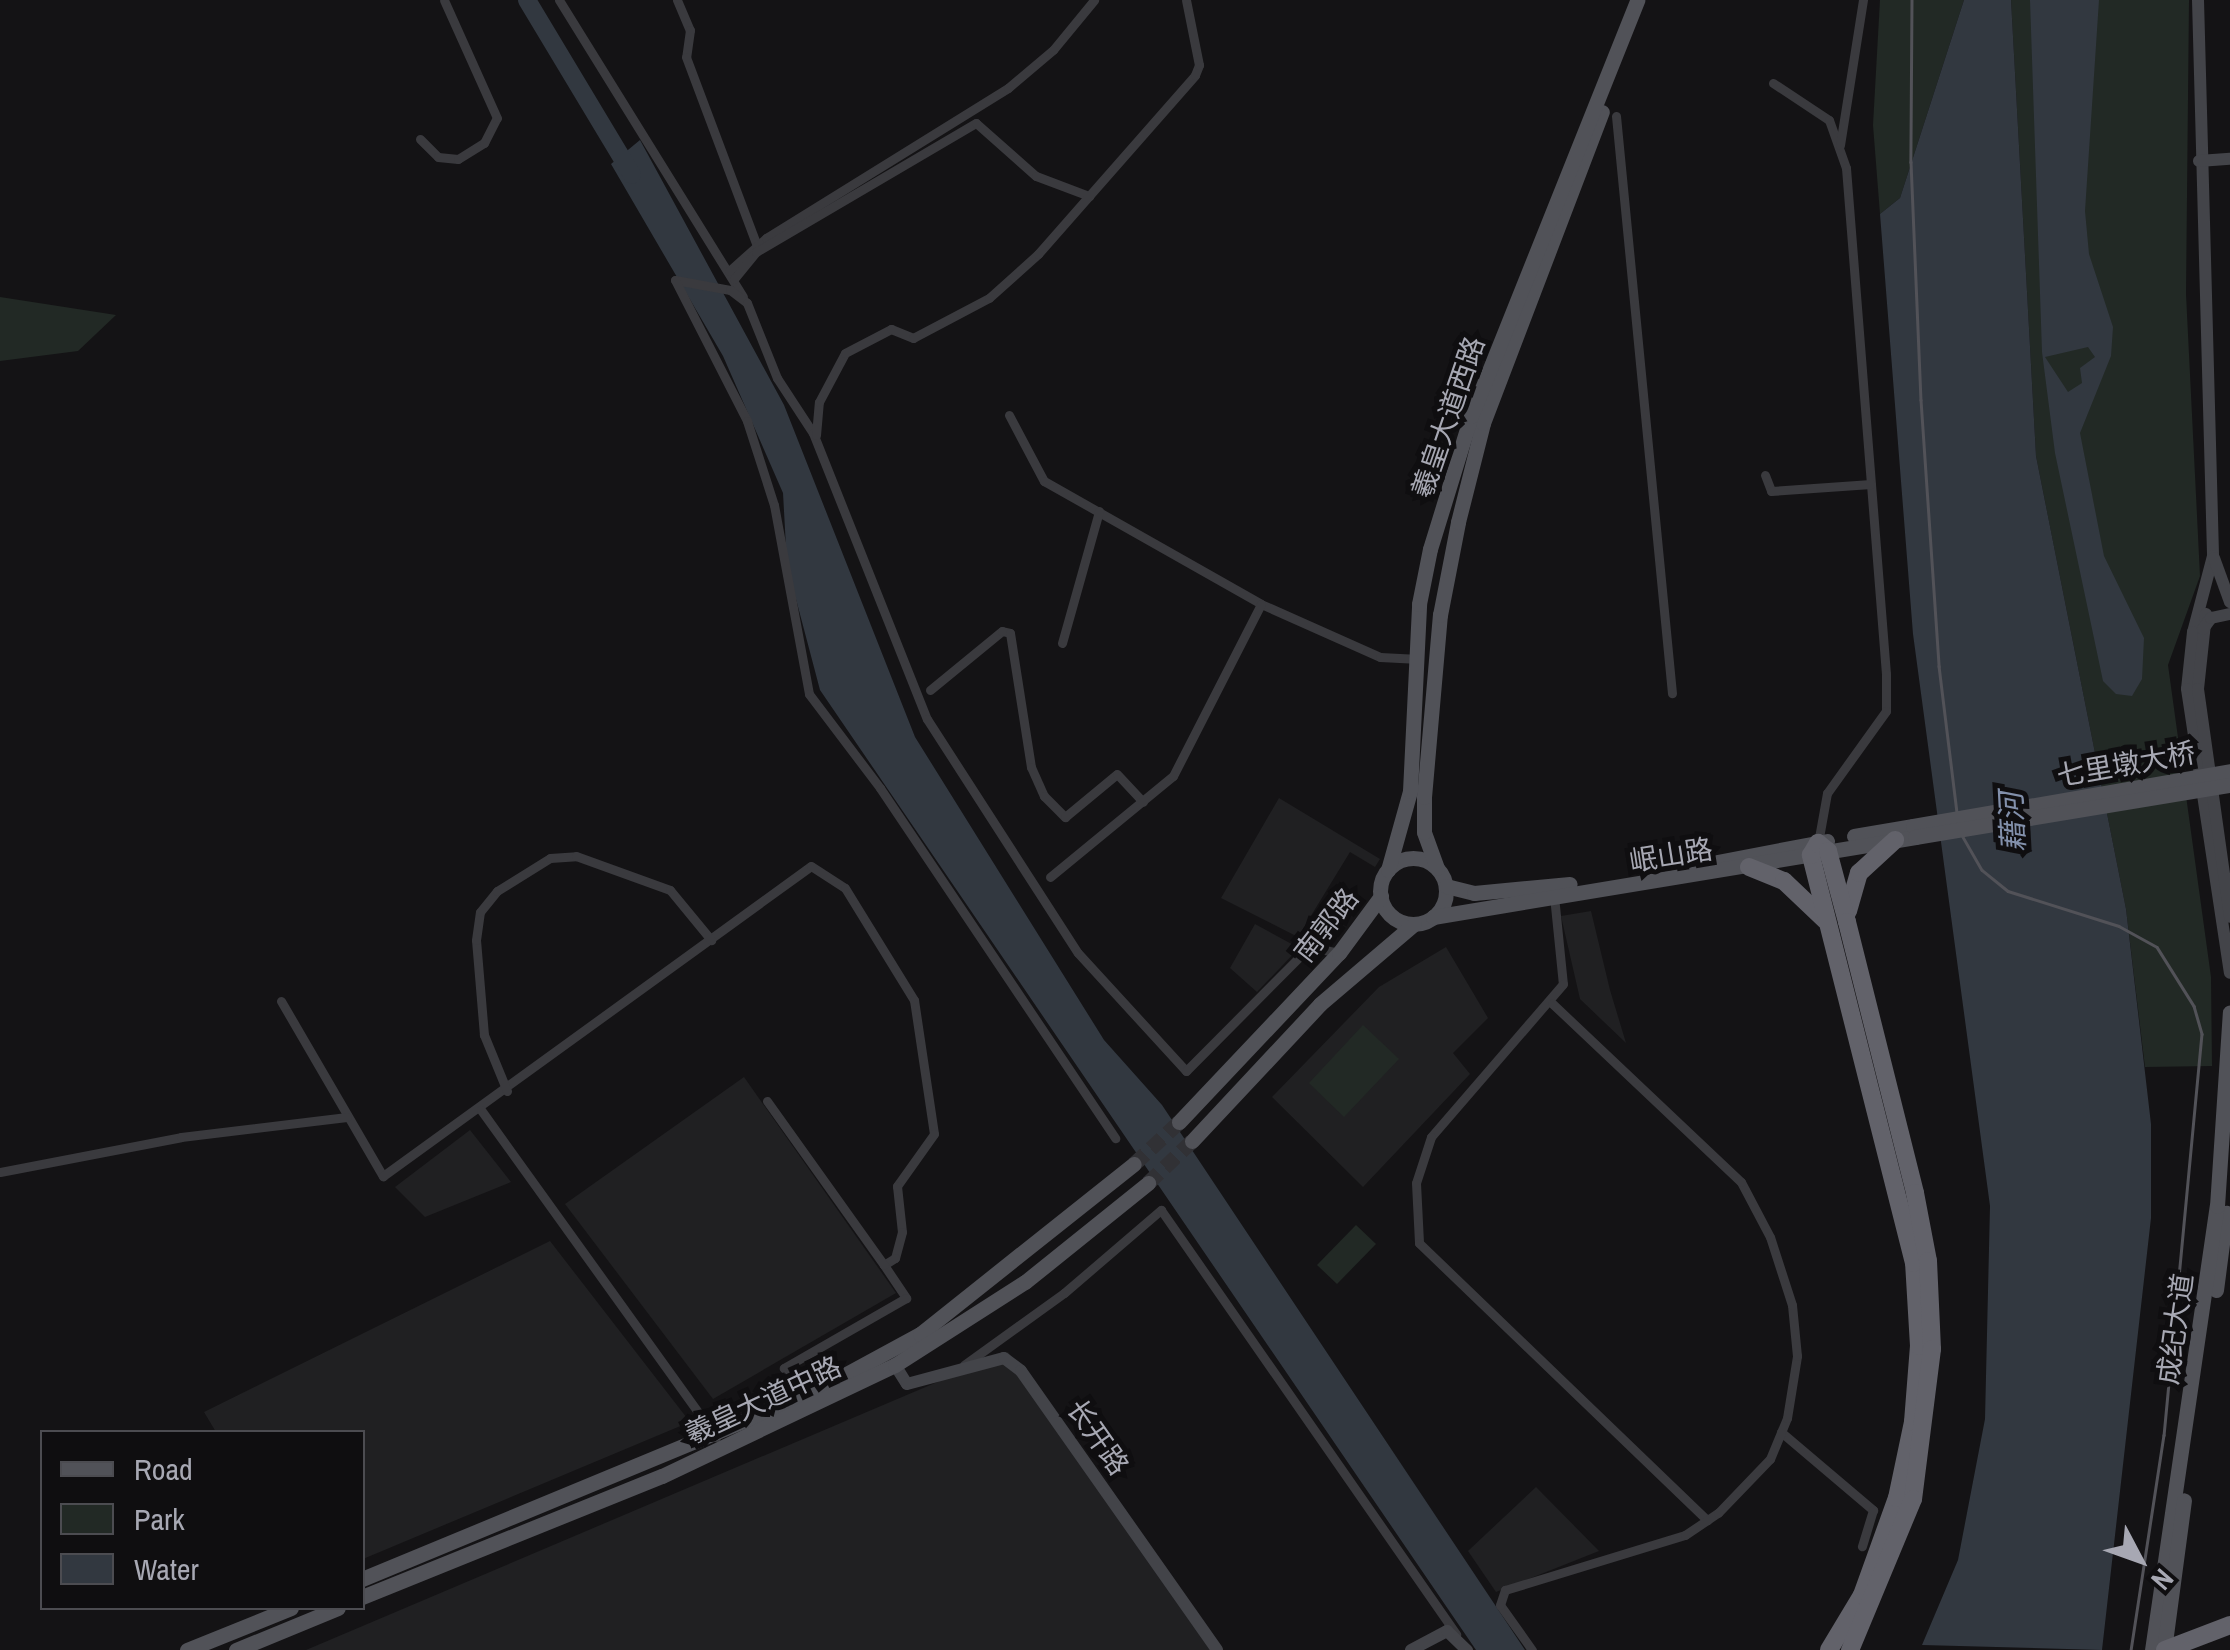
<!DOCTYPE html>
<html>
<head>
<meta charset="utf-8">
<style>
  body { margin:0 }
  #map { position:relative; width:2230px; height:1650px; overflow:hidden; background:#141315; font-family:"Archivo Narrow","Noto Sans SC",sans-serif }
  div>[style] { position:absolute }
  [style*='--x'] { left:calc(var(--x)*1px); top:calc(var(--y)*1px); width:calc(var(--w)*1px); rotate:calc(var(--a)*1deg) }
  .built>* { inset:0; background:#202022 }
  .green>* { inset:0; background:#222925 }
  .water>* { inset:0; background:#323840 }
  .river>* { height:18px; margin:-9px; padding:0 9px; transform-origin:9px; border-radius:9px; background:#323840 }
  .primary-tunnel>* { height:15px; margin-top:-7.5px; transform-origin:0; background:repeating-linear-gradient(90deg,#313135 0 15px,transparent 0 23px) }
  .street>* { height:9px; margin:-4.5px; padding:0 4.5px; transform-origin:4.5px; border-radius:4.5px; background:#3a3a3e }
  .secondary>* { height:12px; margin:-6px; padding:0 6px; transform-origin:6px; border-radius:6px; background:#434449 }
  .primary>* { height:15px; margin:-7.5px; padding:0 7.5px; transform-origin:7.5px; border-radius:7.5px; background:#515258 }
  .primary>.ring { margin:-7.5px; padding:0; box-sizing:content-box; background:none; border:15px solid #515258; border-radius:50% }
  .highway>* { height:18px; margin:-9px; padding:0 9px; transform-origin:9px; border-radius:9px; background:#62626a }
  .tram>* { height:2.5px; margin:-1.25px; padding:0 1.25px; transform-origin:1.25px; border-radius:1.25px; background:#525258 }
  .primary-bridge>* { height:15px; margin:-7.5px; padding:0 7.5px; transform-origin:7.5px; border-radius:7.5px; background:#515258 }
  span { translate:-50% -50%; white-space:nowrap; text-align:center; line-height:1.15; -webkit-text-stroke:10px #0f0e10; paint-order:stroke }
  .street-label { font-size:28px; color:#a7a8b3 }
  .water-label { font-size:30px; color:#8290ab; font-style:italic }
  .legend { position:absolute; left:40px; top:1430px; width:325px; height:180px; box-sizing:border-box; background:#0f0e10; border:2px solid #4c4c51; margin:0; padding:12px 18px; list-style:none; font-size:30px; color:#a7a8b3 }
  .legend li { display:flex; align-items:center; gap:20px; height:50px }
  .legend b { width:50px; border:2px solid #4c4c51 }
  .north { position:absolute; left:2090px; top:1510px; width:100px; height:100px; -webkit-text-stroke:8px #0f0e10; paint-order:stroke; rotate:131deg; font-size:28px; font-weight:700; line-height:40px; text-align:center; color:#a7a8b3 }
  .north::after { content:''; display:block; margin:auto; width:35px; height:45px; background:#a7a8b3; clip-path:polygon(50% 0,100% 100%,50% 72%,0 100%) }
</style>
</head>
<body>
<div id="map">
  <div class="built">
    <div style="clip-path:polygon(1279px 798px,1380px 859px,1375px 867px,1350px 852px,1298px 937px,1221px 898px)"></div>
    <div style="clip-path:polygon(1591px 911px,1610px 990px,1626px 1043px,1580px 999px,1561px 916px)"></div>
    <div style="clip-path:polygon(1255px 924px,1299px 948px,1257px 992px,1230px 968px)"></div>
    <div style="clip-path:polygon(1446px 947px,1488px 1018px,1453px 1053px,1470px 1074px,1363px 1187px,1272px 1097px,1379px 987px)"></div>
    <div style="clip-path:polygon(744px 1077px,896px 1293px,713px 1399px,565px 1204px)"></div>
    <div style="clip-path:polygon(470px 1130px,511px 1182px,425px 1217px,395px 1187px)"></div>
    <div style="clip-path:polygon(550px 1241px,690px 1422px,363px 1559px,362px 1432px,216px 1432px,204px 1412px)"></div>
    <div style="clip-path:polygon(1008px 1352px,1212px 1650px,306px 1650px)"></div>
    <div style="clip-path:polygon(1536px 1487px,1599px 1551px,1496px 1592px,1468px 1551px)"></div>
  </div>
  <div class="green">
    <div style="clip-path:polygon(1880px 0,1964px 0,1900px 198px,1880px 214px,1873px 125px)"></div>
    <div style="clip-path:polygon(2011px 0,2189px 0,2186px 294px,2200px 576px,2168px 665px,2211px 977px,2212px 1066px,2145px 1067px,2126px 909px,2036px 456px)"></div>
    <div style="clip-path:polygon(0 297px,116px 315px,78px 351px,0 361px)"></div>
    <div style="clip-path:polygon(1363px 1025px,1399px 1059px,1344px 1117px,1309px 1083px)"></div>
    <div style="clip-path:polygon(1356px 1225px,1376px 1244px,1337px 1284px,1317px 1265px)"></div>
  </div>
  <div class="water">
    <div style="clip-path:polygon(1964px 0,2011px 0,2036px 456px,2126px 909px,2151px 1124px,2151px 1218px,2102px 1650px,1922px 1645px,1958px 1560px,1985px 1419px,1990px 1206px,1913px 634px,1880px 214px,1900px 198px)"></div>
    <div style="clip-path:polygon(evenodd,2030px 0,2099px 0,2085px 211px,2089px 254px,2113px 327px,2111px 356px,2080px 433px,2104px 556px,2144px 638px,2142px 679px,2132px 696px,2116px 694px,2103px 681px,2055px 453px,2042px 352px,2030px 0,2088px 347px,2095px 357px,2080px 368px,2082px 383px,2068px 392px,2045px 357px,2088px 347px)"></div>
    <div style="clip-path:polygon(640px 140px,784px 405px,915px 737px,1104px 1040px,1162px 1105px,1525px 1650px,1476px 1650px,820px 690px,787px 565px,783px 493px,723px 356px,611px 164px)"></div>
  </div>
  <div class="river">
    <div style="--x:527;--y:0;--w:204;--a:59"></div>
  </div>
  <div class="primary-tunnel">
    <div style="--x:1134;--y:1164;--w:62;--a:-43"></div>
    <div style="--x:1148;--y:1183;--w:61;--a:-43.7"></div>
  </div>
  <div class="street">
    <div style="--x:559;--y:0;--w:349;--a:58.2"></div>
    <div style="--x:677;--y:0;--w:33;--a:67"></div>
    <div style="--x:690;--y:30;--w:27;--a:98"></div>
    <div style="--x:686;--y:57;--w:202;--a:69.4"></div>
    <div style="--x:1773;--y:83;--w:67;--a:33.5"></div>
    <div style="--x:1829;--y:120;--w:51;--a:70.5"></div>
    <div style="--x:1846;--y:168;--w:508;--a:85.48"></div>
    <div style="--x:1886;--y:674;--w:37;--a:90"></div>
    <div style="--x:1886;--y:711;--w:101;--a:125.7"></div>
    <div style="--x:1827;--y:793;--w:51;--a:100.2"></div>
    <div style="--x:1616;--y:116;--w:580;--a:84.46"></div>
    <div style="--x:420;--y:139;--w:25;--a:45"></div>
    <div style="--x:438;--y:157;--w:20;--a:6"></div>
    <div style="--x:458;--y:159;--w:31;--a:-32"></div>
    <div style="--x:484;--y:143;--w:28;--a:-63"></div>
    <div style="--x:497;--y:118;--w:129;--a:-114.2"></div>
    <div style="--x:1840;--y:145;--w:147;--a:-81"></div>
    <div style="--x:729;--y:271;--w:50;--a:-41.7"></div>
    <div style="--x:766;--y:238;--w:285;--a:-31.8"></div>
    <div style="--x:1008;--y:88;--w:59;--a:-40.2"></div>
    <div style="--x:1053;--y:50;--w:65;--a:-50.6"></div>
    <div style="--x:734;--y:279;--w:35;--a:-51"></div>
    <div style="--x:756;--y:252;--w:255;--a:-30.4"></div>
    <div style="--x:976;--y:123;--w:80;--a:41.5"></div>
    <div style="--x:1036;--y:176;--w:57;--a:20.7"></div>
    <div style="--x:675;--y:280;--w:56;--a:10.3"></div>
    <div style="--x:730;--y:290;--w:21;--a:37"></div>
    <div style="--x:747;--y:303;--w:81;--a:68.2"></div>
    <div style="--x:777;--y:378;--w:66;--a:56.8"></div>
    <div style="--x:813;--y:433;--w:308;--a:68.3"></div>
    <div style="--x:927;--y:719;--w:278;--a:57.2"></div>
    <div style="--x:1078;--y:953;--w:160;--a:47.5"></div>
    <div style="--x:1186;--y:1071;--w:175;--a:-45.2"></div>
    <div style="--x:1309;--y:947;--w:31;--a:11"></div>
    <div style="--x:675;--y:280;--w:158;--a:62.9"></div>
    <div style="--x:747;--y:421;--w:88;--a:72.2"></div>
    <div style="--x:774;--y:505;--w:192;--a:79.5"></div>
    <div style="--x:809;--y:694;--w:118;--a:52.9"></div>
    <div style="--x:880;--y:788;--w:422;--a:56.1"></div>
    <div style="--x:1009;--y:415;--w:75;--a:62.1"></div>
    <div style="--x:1044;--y:481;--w:249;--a:29.5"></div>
    <div style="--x:1261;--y:604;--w:130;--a:24"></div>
    <div style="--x:1380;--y:657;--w:34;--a:3"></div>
    <div style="--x:816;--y:435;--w:33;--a:-85"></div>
    <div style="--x:819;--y:402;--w:55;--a:-62"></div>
    <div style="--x:845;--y:353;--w:52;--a:-27.6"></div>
    <div style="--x:891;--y:329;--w:24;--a:22"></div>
    <div style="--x:913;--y:338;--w:86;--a:-27.8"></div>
    <div style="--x:989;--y:298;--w:66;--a:-41.9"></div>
    <div style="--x:1038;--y:254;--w:238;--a:-48.7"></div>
    <div style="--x:1195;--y:75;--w:11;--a:-68"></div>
    <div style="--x:1199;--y:65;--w:66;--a:-101.3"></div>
    <div style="--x:1765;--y:475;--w:17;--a:69"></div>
    <div style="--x:1771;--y:491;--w:100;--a:-4"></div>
    <div style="--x:1062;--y:643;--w:137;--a:-74.3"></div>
    <div style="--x:930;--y:690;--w:93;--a:-39.3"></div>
    <div style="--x:1002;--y:631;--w:8;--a:14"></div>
    <div style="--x:1010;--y:633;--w:136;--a:81.1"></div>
    <div style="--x:1031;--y:767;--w:32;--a:66"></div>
    <div style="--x:1044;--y:796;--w:30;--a:45"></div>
    <div style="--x:1065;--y:817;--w:67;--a:-39.6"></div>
    <div style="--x:1117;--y:774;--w:38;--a:47"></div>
    <div style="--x:1050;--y:877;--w:159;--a:-39.4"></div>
    <div style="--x:1173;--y:776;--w:193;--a:-62.9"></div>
    <div style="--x:1554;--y:896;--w:88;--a:84.2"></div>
    <div style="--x:1563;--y:984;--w:202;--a:130.8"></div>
    <div style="--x:1431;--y:1137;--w:48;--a:108.1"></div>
    <div style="--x:1416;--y:1183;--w:60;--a:87.1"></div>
    <div style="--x:1419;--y:1243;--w:400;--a:43.9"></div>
    <div style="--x:281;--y:1001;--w:203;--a:59.8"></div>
    <div style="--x:383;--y:1176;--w:528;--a:-35.92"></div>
    <div style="--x:811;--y:866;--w:40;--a:32.9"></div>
    <div style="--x:845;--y:888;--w:132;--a:58.4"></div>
    <div style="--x:914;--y:1000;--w:135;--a:81.5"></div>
    <div style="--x:934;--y:1134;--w:64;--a:125.4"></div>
    <div style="--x:897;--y:1186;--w:46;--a:83.8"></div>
    <div style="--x:902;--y:1232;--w:27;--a:105"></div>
    <div style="--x:895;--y:1258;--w:13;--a:148"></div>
    <div style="--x:884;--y:1265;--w:40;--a:56"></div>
    <div style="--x:906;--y:1298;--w:141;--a:150.2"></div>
    <div style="--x:784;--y:1368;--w:35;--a:55"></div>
    <div style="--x:507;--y:1091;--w:61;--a:-112.3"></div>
    <div style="--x:484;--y:1035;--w:95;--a:-94.8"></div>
    <div style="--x:476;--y:940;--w:28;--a:-82"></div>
    <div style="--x:480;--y:912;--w:27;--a:-51"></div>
    <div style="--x:497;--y:891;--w:62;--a:-31.9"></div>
    <div style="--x:550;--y:858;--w:26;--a:-4"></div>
    <div style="--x:576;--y:856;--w:100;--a:19.9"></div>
    <div style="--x:670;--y:890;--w:65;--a:50.6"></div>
    <div style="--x:767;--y:1101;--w:201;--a:54.5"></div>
    <div style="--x:481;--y:1110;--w:403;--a:54.3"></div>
    <div style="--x:0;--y:1172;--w:184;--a:-10.9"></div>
    <div style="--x:181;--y:1137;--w:167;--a:-6.9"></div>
    <div style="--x:964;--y:1365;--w:123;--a:-35.8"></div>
    <div style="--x:1064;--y:1293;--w:128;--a:-40.6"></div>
    <div style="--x:1161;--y:1210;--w:517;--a:55.17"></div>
    <div style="--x:1781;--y:1432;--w:121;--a:40.3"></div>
    <div style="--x:1873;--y:1510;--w:38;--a:107"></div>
    <div style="--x:1532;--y:1650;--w:55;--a:-125.4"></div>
    <div style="--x:1500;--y:1605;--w:16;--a:-72"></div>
    <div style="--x:1505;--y:1590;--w:188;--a:-17"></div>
    <div style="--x:1685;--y:1535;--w:40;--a:-34"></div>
    <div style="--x:1718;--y:1513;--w:75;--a:-46.1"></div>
    <div style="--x:1770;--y:1459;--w:44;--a:-67.5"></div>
    <div style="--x:1787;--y:1418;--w:63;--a:-80.8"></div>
    <div style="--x:1797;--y:1356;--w:51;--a:-95.6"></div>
    <div style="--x:1792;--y:1305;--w:71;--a:-107.9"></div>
    <div style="--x:1770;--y:1237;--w:62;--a:-117.8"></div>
    <div style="--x:1741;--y:1182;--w:260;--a:-136.6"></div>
  </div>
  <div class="secondary">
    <div style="--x:2198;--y:0;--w:556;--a:88.45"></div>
    <div style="--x:2213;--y:556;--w:79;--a:104.7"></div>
    <div style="--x:2193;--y:632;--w:57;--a:96"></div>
    <div style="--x:2187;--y:689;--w:287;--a:81.4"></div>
    <div style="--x:2199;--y:161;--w:31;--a:-4"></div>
    <div style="--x:2214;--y:558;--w:47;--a:70"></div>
    <div style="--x:2206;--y:614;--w:75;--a:96.1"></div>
    <div style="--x:2198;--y:689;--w:230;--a:82"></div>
    <div style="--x:2203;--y:629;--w:14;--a:-54"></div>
    <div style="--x:2211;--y:618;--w:19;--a:-12"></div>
    <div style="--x:895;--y:1365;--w:22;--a:58"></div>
    <div style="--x:907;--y:1384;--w:100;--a:-15"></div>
    <div style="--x:1004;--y:1358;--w:21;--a:37"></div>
    <div style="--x:1021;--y:1371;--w:341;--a:54.9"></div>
    <div style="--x:1411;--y:1650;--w:41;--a:-27.8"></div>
    <div style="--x:1447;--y:1631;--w:28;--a:44"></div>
  </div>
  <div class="primary">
    <div style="--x:1854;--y:836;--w:60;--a:-9.6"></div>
    <div class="ring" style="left:1380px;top:858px;width:51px;height:51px"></div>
    <div style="--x:1717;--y:862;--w:112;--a:-10.8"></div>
    <div style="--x:1437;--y:868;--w:38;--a:-110"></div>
    <div style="--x:1424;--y:832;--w:35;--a:-90"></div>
    <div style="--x:1424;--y:797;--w:183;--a:-85"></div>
    <div style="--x:1440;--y:615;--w:95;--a:-79"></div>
    <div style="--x:1458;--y:522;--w:102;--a:-75.8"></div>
    <div style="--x:1483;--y:423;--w:333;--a:-69.1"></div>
    <div style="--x:1388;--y:870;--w:82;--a:-74.4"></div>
    <div style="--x:1410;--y:791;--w:187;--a:-87.2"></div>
    <div style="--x:1419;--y:604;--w:56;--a:-78.7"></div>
    <div style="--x:1430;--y:549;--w:139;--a:-72.9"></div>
    <div style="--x:1471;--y:416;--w:448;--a:-68.2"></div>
    <div style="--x:1446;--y:886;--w:29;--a:14"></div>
    <div style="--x:1474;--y:893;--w:96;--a:-5.4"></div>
    <div style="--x:1433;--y:917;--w:489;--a:-9.4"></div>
    <div style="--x:1179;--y:1122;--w:233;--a:-46.6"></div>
    <div style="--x:1339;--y:953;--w:71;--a:-53.6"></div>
    <div style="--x:1192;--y:1141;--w:187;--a:-46.9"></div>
    <div style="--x:1320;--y:1004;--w:123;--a:-40.4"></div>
    <div style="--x:2216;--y:1290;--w:78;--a:-82.6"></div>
    <div style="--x:362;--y:1579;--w:488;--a:-22.5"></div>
    <div style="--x:813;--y:1392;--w:122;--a:-28.5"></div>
    <div style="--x:920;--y:1334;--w:273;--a:-38.5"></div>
    <div style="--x:362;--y:1597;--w:323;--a:-22"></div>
    <div style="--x:662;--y:1476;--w:258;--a:-25.5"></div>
    <div style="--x:895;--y:1365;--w:154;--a:-32.6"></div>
    <div style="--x:1025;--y:1282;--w:158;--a:-38.8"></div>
    <div style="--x:187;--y:1650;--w:112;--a:-22"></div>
    <div style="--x:236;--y:1650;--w:110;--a:-22.4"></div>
    <div style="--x:2152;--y:1650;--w:449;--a:-81.7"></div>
    <div style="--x:2217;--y:1206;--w:194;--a:-86.2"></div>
    <div style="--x:2164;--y:1650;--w:151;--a:-82.4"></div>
  </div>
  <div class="highway">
    <div style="--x:1749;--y:867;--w:38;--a:22"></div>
    <div style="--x:1784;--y:881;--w:57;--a:43.6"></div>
    <div style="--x:1848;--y:911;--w:40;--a:-74"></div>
    <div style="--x:1859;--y:873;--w:49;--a:-42.5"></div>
    <div style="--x:1829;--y:1650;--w:64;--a:-59"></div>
    <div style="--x:1862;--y:1595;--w:103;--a:-70.2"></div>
    <div style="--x:1897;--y:1498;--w:78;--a:-78.1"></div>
    <div style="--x:1913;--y:1422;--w:76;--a:-85.5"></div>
    <div style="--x:1919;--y:1346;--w:83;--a:-93.4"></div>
    <div style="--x:1914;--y:1263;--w:421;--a:-104.2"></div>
    <div style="--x:1811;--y:855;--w:14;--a:-60"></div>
    <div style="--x:1818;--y:843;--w:13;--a:39"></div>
    <div style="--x:1828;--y:851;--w:73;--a:75"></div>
    <div style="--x:1847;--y:922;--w:279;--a:75.9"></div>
    <div style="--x:1915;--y:1193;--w:69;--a:79.2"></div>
    <div style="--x:1928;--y:1261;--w:88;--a:87.4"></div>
    <div style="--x:1932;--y:1349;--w:151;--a:97.2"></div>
    <div style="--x:1913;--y:1499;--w:164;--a:112.6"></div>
    <div style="--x:2165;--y:1650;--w:70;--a:-21"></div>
  </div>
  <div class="tram">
    <div style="--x:1912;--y:0;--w:162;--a:90.4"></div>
    <div style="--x:1911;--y:162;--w:238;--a:87.6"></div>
    <div style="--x:1921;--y:400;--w:267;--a:86.1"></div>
    <div style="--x:1939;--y:666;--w:165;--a:83"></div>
    <div style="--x:1959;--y:830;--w:46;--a:60.1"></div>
    <div style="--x:1982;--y:870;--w:33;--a:39"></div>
    <div style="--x:2008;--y:891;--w:116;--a:17.5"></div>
    <div style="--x:2119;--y:926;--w:43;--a:28.9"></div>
    <div style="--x:2157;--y:947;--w:70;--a:57.9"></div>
    <div style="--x:2194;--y:1006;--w:29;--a:74"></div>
    <div style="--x:2202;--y:1034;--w:403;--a:95.4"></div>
    <div style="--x:2164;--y:1435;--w:218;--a:98.7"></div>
  </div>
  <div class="primary-bridge">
    <div style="--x:1913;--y:826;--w:322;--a:-9.8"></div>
    <div style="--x:1915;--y:837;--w:319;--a:-9.4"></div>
  </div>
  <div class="street-label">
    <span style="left:1448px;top:417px;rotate:-71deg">羲皇大道西路</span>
    <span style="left:2126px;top:764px;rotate:-10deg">七里墩大桥</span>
    <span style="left:1671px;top:855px;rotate:-9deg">岷山路</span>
    <span style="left:1326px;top:925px;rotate:-52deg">南郭路</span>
    <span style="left:2175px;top:1329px;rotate:-82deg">成纪大道</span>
    <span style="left:763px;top:1400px;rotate:-25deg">羲皇大道中路</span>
    <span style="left:1098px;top:1437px;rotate:55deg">长开路</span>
  </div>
  <div class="water-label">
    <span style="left:2012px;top:822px;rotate:-93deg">藉河</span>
  </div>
  <ul class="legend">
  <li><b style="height:12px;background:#515258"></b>Road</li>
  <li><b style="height:28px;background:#222925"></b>Park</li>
  <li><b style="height:28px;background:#323840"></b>Water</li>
  </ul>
  <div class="north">N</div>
</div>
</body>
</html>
